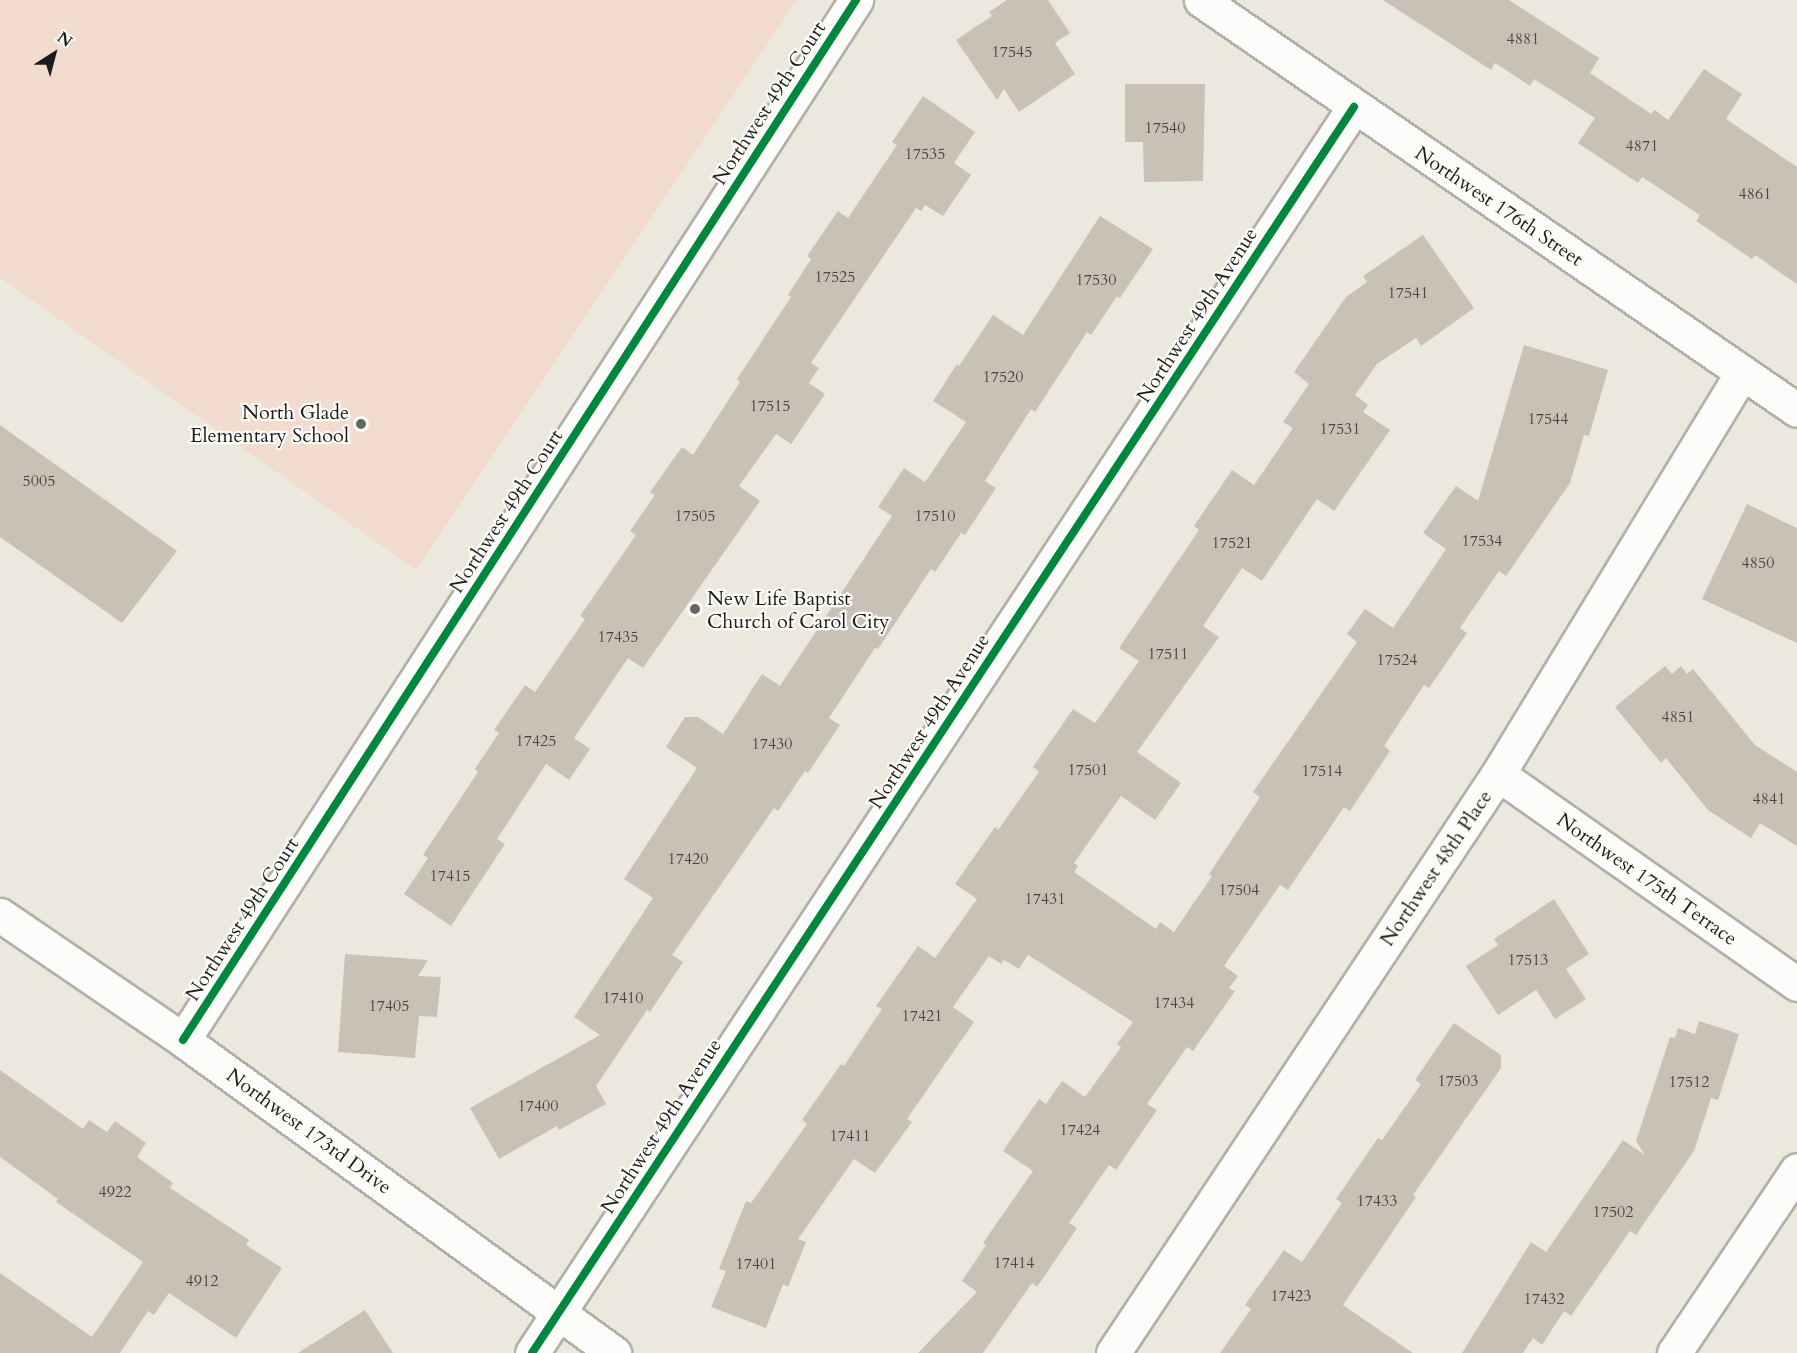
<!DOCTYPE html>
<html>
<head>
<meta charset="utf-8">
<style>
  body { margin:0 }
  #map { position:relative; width:1797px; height:1353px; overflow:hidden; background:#ebe9de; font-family:Cardo,serif }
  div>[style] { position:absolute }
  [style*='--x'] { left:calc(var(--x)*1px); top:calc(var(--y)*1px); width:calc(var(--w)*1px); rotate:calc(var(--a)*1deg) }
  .built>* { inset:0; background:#f1dccf }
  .building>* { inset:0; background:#c9c1b6 }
  .roads { filter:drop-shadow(2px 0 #b1b0a9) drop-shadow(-2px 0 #b1b0a9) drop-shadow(0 2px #b1b0a9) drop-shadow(0 -2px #b1b0a9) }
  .street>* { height:33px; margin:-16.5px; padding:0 16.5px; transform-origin:16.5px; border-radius:16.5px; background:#fcfcfa }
  .secondary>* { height:33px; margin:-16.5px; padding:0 16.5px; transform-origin:16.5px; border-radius:16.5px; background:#fcfcfa }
  .cycleway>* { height:8px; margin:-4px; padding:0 4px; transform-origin:4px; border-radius:4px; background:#00873e }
  .dots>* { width:16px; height:16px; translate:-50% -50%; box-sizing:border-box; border:3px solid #fdfcf7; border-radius:50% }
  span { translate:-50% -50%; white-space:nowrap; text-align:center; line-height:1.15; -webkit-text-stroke:4.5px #fdfcf7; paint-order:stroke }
  .number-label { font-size:16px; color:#474542 }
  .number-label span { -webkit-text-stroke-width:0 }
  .street-label { font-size:20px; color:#1c1c1c }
  .poi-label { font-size:20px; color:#1c1c1c }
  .right { translate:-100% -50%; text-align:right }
  .left { translate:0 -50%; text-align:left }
  .north { position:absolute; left:24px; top:24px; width:60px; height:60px; -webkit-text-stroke:4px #fdfcf7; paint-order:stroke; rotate:36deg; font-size:16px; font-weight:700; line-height:24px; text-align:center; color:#1c1c1c }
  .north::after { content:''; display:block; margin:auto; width:21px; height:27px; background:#1c1c1c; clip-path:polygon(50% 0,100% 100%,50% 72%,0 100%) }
</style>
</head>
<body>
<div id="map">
  <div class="built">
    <div style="clip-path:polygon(0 0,797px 0,416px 570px,0 278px)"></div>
  </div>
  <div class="building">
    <div style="clip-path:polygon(1007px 0,1048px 0,1070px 33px,1055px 43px,1075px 74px,1019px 112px,1004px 89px,997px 100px,956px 40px,992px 16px,989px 12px)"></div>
    <div style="clip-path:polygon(1383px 0,1509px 0,1599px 58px,1590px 73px,1651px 114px,1655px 110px,1668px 120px,1704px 69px,1742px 94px,1726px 119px,1797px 167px,1797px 284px,1755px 255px,1752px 259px,1696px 221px,1700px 215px,1642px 177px,1638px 183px,1578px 143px,1595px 118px,1534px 79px,1530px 86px,1495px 63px,1491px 70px)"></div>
    <div style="clip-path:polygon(1125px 84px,1205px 84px,1203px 181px,1144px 182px,1143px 142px,1125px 142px)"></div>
    <div style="clip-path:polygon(923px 96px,975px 132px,954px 163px,971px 175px,943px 216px,925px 205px,921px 211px,916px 208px,811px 363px,819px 368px,809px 383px,825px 394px,791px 444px,776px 434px,739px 486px,760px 501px,643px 668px,628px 658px,574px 738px,590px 749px,569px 780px,546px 764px,497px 839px,505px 844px,451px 926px,404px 894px,428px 858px,423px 855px,478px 772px,475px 769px,499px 733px,494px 730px,525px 685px,535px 692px,585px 619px,580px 616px,636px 535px,630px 531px,655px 495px,650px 492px,682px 447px,693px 455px,740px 382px,737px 379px,791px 297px,788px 295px,811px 259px,807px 256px,838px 211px,848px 218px,897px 145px,892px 142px)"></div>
    <div style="clip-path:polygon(1100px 216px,1153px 249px,1120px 298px,1117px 296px,1091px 335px,1087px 332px,1035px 412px,1031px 409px,985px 481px,996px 488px,965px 535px,961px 533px,935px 572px,931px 569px,878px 649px,875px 648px,829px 718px,840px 725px,808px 773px,805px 771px,778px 811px,774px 808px,672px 955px,683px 962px,650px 1012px,647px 1010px,596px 1086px,606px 1104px,559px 1130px,557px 1126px,499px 1159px,470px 1108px,600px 1035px,574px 1017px,653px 898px,624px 879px,697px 768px,666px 747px,685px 717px,698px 717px,723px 734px,762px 674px,780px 686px,892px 516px,878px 507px,904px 468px,925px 482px,966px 422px,933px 401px,957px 364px,959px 366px,993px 315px,1023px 335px)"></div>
    <div style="clip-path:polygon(1423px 235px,1474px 308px,1421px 346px,1416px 338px,1377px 364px,1355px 395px,1368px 405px,1363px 412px,1390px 430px,1334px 511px,1317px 499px,1262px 581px,1242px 568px,1203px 626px,1219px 637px,1137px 752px,1181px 783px,1155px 820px,1121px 796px,1074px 863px,1078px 866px,1074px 872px,1156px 929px,1160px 922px,1174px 932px,1212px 876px,1209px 874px,1260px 797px,1253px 792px,1357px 642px,1347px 634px,1365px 609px,1393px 628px,1446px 549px,1423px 533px,1456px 486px,1478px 501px,1524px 345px,1608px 370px,1589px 436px,1584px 435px,1570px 483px,1506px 576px,1499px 571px,1460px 628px,1467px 633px,1429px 688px,1424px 685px,1384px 746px,1390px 751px,1350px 811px,1344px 807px,1288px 890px,1280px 885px,1224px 966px,1238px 976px,1229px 988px,1235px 991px,1193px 1051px,1187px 1047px,1147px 1104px,1157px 1110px,1116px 1170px,1109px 1165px,1069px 1223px,1077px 1228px,1037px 1287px,1032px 1283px,983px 1353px,918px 1353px,977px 1292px,962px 1281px,986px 1245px,983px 1243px,1033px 1171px,1003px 1151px,1039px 1099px,1046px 1104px,1062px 1081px,1085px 1097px,1121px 1047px,1117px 1044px,1133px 1022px,1028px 955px,1019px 969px,1004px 960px,1001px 964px,989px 956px,953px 1007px,974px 1022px,907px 1119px,912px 1122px,875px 1173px,854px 1159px,798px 1239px,806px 1242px,788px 1287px,783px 1284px,766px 1328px,711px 1307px,726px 1271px,719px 1269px,746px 1201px,751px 1203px,807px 1124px,802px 1120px,841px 1064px,844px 1066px,882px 1009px,876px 1006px,918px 946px,935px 958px,977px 899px,955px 884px,995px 827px,998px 830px,1039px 772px,1033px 767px,1073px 709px,1095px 723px,1139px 661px,1119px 648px,1199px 530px,1194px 526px,1232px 470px,1254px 485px,1293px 428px,1283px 422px,1309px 384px,1294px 372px,1346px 297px,1367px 282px,1363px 276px)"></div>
    <div style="clip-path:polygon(0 425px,177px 551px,122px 623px,0 537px)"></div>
    <div style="clip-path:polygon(1747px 504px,1797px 528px,1797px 643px,1702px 599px)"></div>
    <div style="clip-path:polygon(1665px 666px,1672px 674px,1681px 666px,1687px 674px,1693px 669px,1755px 745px,1797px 772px,1797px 846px,1760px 823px,1751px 838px,1708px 810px,1666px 758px,1661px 763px,1615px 707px)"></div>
    <div style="clip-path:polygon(1554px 899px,1589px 954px,1566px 969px,1586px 999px,1555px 1019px,1536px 990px,1498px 1015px,1466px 966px,1498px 945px,1494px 939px)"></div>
    <div style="clip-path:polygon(345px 954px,428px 960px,418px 976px,441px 977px,437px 1017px,419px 1016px,415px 1058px,338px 1052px)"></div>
    <div style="clip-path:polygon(1699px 1021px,1739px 1034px,1718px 1100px,1711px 1098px,1694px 1151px,1636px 1235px,1630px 1231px,1571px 1316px,1564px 1311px,1542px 1345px,1533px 1338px,1523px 1353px,1462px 1353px,1531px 1242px,1546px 1252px,1623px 1140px,1645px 1155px,1636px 1141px,1670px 1037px,1675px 1038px,1678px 1028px,1695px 1034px)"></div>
    <div style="clip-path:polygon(1454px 1023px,1501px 1055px,1501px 1068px,1413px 1195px,1416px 1197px,1343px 1305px,1413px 1353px,1220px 1353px,1251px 1309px,1245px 1305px,1284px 1250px,1302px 1262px,1342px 1203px,1336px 1199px,1378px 1138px,1382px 1140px,1421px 1084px,1415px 1080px)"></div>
    <div style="clip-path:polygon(0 1070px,83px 1129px,89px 1120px,107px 1132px,115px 1121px,146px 1143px,137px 1157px,173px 1183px,170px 1188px,249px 1240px,246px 1245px,282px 1268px,236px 1338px,169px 1293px,154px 1315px,148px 1311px,120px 1353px,0 1353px,0 1273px,92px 1337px,143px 1262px,56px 1202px,58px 1199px,0 1157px)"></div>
    <div style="clip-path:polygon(365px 1310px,393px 1353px,298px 1353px)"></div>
  </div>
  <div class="roads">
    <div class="street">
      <div style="--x:1201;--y:0;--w:723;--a:34.52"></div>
      <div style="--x:1498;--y:774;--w:365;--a:35.1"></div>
      <div style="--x:183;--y:1040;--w:1239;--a:-57.09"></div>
      <div style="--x:532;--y:1353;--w:1493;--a:-56.59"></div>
      <div style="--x:1113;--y:1353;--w:695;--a:-56.38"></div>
      <div style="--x:1498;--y:774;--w:470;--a:-58.7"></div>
      <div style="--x:1674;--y:1353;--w:220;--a:-56.1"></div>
    </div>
    <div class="secondary">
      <div style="--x:0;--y:915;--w:222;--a:34.3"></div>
      <div style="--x:183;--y:1040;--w:533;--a:35.99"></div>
    </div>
  </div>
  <div class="cycleway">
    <div style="--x:183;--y:1040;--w:1239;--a:-57.09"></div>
    <div style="--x:532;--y:1353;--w:1493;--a:-56.59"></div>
  </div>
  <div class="dots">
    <div style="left:361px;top:424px;background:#646460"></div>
    <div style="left:695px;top:609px;background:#646460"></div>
  </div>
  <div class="number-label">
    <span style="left:1523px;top:39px">4881</span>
    <span style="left:1012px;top:52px">17545</span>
    <span style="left:1165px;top:128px">17540</span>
    <span style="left:1642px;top:146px">4871</span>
    <span style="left:925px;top:154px">17535</span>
    <span style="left:1755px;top:194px">4861</span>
    <span style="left:835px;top:277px">17525</span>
    <span style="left:1096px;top:280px">17530</span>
    <span style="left:1408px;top:293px">17541</span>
    <span style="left:1003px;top:377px">17520</span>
    <span style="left:770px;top:406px">17515</span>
    <span style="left:1548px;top:419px">17544</span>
    <span style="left:1340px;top:429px">17531</span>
    <span style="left:39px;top:481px">5005</span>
    <span style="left:695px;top:516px">17505</span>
    <span style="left:935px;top:516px">17510</span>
    <span style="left:1482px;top:541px">17534</span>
    <span style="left:1232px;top:543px">17521</span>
    <span style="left:1758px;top:563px">4850</span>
    <span style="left:618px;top:637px">17435</span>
    <span style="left:1168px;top:654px">17511</span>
    <span style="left:1397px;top:660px">17524</span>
    <span style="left:1678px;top:717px">4851</span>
    <span style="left:536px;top:741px">17425</span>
    <span style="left:772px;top:744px">17430</span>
    <span style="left:1088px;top:770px">17501</span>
    <span style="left:1322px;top:771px">17514</span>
    <span style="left:1769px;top:799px">4841</span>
    <span style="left:688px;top:859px">17420</span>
    <span style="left:450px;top:876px">17415</span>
    <span style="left:1239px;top:890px">17504</span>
    <span style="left:1045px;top:899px">17431</span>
    <span style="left:1528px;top:960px">17513</span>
    <span style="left:623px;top:998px">17410</span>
    <span style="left:1174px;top:1003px">17434</span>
    <span style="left:389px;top:1006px">17405</span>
    <span style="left:922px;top:1016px">17421</span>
    <span style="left:1458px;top:1081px">17503</span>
    <span style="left:1689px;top:1082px">17512</span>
    <span style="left:538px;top:1106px">17400</span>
    <span style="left:1080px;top:1130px">17424</span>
    <span style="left:850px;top:1136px">17411</span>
    <span style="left:115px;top:1192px">4922</span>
    <span style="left:1377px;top:1201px">17433</span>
    <span style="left:1613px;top:1212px">17502</span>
    <span style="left:1014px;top:1263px">17414</span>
    <span style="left:756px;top:1264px">17401</span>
    <span style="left:202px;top:1281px">4912</span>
    <span style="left:1291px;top:1296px">17423</span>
    <span style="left:1544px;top:1299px">17432</span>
  </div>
  <div class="street-label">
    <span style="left:769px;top:103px;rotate:-57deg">Northwest 49th Court</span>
    <span style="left:1499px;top:206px;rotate:34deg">Northwest 176th Street</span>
    <span style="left:1197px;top:315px;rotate:-57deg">Northwest 49th Avenue</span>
    <span style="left:506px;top:511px;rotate:-57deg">Northwest 49th Court</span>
    <span style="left:929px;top:721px;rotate:-57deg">Northwest 49th Avenue</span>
    <span style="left:1436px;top:868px;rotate:-56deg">Northwest 48th Place</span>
    <span style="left:1647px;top:879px;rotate:35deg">Northwest 175th Terrace</span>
    <span style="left:242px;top:919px;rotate:-57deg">Northwest 49th Court</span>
    <span style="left:661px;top:1126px;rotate:-57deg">Northwest 49th Avenue</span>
    <span style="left:309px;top:1131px;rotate:36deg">Northwest 173rd Drive</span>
  </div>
  <div class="poi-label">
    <span class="right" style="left:349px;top:424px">North Glade<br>Elementary School</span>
    <span class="left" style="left:707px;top:610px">New Life Baptist<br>Church of Carol City</span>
  </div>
  <div class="north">N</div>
</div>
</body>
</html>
